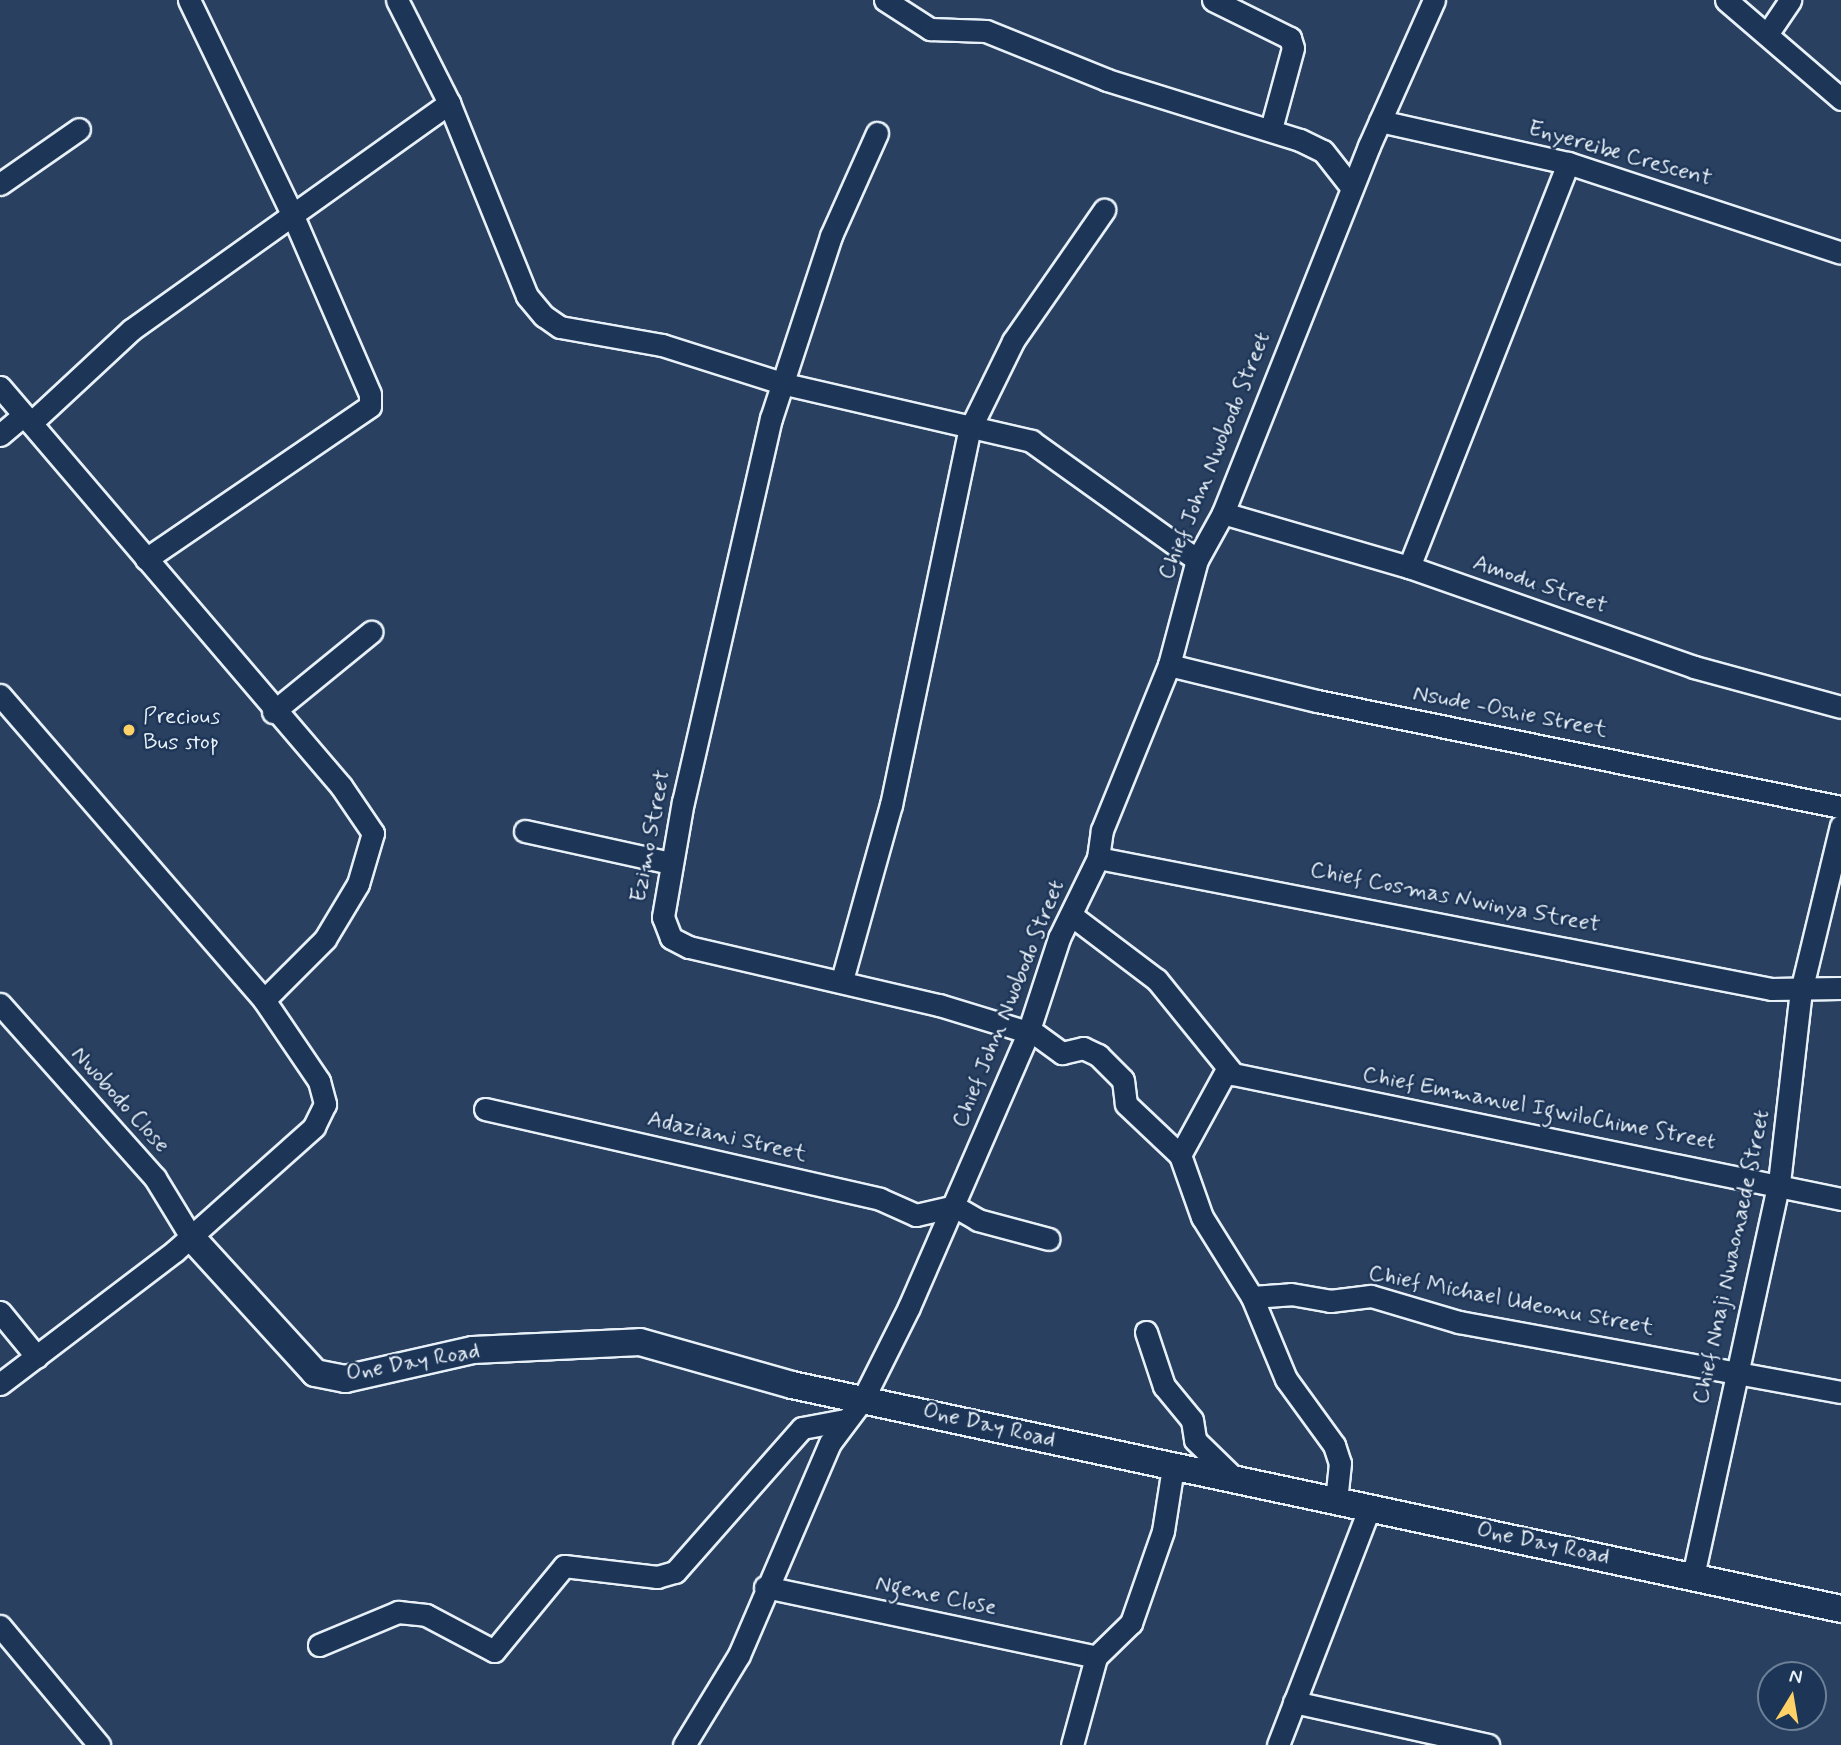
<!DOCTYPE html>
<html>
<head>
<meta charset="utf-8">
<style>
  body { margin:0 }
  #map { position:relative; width:1841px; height:1745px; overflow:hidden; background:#294061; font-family:Mynerve,sans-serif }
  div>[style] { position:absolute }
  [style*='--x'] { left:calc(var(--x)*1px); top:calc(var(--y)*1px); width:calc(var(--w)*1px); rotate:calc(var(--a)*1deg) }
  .roads { filter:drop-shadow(2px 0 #e8f1f8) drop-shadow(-2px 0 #e8f1f8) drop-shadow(0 2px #e8f1f8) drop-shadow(0 -2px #e8f1f8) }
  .minor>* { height:21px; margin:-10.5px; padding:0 10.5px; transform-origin:10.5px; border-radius:10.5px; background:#1d3557 }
  .major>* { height:26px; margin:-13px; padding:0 13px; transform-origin:13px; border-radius:13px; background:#1d3557 }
  .dots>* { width:19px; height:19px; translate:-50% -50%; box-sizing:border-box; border:4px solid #1d3557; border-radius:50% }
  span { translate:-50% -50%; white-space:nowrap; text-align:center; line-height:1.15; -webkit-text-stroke:5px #1d3557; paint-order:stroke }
  .street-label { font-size:23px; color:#e8f1f8 }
  .poi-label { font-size:23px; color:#e8f1f8 }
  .left { translate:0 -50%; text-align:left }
  .north { position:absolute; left:1757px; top:1661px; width:70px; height:70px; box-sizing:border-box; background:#1d3557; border:2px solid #6e8097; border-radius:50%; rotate:11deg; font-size:19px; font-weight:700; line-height:28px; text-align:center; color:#e8f1f8 }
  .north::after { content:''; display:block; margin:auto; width:24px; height:32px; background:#ffd166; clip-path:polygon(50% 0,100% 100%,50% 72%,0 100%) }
</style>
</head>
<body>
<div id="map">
  <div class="roads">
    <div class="minor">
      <div style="--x:397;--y:0;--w:115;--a:63.2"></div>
      <div style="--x:449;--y:103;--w:208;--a:68"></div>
      <div style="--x:527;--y:296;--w:26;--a:50"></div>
      <div style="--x:544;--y:316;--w:19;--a:35"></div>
      <div style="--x:560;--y:327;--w:104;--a:10"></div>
      <div style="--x:662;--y:345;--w:129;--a:17.6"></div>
      <div style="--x:785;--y:384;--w:253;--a:13"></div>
      <div style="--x:1031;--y:441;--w:204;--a:35.6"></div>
      <div style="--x:885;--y:0;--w:54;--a:32.8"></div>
      <div style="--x:930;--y:29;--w:56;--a:2"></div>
      <div style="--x:986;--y:31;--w:131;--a:22"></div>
      <div style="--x:1107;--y:80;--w:202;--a:17.3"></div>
      <div style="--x:1300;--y:140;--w:25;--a:26"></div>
      <div style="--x:1323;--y:151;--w:47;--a:51.9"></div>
      <div style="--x:1213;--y:0;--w:86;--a:26.3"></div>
      <div style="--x:1290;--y:38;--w:10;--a:73"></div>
      <div style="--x:1293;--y:48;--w:84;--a:105.2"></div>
      <div style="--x:1726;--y:0;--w:152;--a:40.7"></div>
      <div style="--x:1768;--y:33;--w:40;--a:-56"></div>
      <div style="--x:1380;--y:121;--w:193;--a:12.6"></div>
      <div style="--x:1568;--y:163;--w:287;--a:18.2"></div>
      <div style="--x:877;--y:133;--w:113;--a:114.1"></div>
      <div style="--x:831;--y:236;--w:192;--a:108.2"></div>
      <div style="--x:771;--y:418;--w:393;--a:102.9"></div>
      <div style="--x:683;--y:801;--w:118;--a:99.8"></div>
      <div style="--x:663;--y:917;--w:22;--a:69"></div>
      <div style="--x:671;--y:938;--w:20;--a:27"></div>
      <div style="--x:689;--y:947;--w:257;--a:13.1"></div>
      <div style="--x:939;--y:1005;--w:102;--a:17"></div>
      <div style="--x:1037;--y:1035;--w:31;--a:36"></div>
      <div style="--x:1062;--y:1053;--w:22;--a:-13"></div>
      <div style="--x:1083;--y:1048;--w:17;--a:25"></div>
      <div style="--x:1098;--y:1055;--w:35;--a:45"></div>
      <div style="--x:1123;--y:1080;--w:24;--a:83"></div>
      <div style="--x:1126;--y:1104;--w:74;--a:43.4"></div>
      <div style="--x:0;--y:184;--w:96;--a:-34.8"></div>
      <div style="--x:0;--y:387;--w:525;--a:49.48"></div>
      <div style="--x:341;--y:786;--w:57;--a:55.8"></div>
      <div style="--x:373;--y:833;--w:53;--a:106.4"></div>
      <div style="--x:358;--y:884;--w:64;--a:121"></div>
      <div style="--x:325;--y:939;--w:86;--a:135"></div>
      <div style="--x:31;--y:423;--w:137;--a:-42.9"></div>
      <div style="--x:131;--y:330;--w:391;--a:-35.5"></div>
      <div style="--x:0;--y:435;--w:31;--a:-40"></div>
      <div style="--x:1223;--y:513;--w:194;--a:16.2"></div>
      <div style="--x:1409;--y:567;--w:302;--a:19.3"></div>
      <div style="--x:1694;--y:667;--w:152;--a:15.2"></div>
      <div style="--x:146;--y:559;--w:271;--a:-34.3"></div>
      <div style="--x:370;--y:406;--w:12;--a:-90"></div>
      <div style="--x:370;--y:394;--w:194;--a:-113.4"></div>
      <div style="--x:293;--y:216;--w:240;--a:-115.7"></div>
      <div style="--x:1409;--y:567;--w:434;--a:-68.5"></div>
      <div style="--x:1169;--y:665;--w:152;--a:13.7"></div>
      <div style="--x:1317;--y:701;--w:535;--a:11.44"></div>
      <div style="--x:0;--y:695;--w:403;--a:49.1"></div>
      <div style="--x:264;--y:1000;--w:98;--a:55.8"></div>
      <div style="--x:319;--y:1081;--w:24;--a:75"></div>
      <div style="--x:325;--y:1104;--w:25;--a:116"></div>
      <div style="--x:314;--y:1127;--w:186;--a:138.3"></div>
      <div style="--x:175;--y:1251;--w:220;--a:142.8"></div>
      <div style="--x:273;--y:712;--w:127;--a:-39.2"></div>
      <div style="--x:525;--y:831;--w:149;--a:12.4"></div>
      <div style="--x:1098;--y:858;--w:686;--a:11.01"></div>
      <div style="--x:1771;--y:989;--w:70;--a:-0.8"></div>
      <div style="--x:1071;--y:915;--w:108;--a:37.1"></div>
      <div style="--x:1157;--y:980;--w:121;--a:51"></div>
      <div style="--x:1233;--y:1074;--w:621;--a:11.62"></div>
      <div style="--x:842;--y:980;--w:182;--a:-74.4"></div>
      <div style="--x:891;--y:805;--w:382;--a:-78.2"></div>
      <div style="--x:969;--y:431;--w:100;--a:-63.9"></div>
      <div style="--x:1013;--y:341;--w:160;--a:-55.2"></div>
      <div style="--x:0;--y:1004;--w:233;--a:48.3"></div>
      <div style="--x:155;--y:1178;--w:69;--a:58.6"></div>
      <div style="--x:1226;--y:1071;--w:96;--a:118.7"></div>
      <div style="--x:1180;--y:1155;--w:66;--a:70.5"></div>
      <div style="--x:1202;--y:1217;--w:94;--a:58"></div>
      <div style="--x:1252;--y:1297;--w:89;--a:67.5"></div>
      <div style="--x:1286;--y:1379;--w:82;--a:54"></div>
      <div style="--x:1334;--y:1445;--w:19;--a:72"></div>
      <div style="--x:1340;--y:1463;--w:36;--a:96"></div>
      <div style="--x:485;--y:1109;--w:405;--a:12.8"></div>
      <div style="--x:880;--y:1199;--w:39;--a:24"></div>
      <div style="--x:916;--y:1215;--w:39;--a:-13"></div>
      <div style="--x:954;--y:1206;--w:28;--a:30"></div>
      <div style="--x:978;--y:1220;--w:73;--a:15"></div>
      <div style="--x:1252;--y:1297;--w:39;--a:-4"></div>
      <div style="--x:1291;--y:1294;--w:40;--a:10"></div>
      <div style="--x:1330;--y:1301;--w:41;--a:-7"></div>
      <div style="--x:1371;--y:1296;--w:92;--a:16.5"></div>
      <div style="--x:1459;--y:1322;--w:388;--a:10.4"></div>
      <div style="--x:0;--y:1312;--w:58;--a:50.6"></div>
      <div style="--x:1146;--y:1332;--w:57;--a:71.6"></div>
      <div style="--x:1164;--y:1386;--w:44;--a:50.5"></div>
      <div style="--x:1192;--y:1420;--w:20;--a:81"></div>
      <div style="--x:1195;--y:1440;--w:57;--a:44.3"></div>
      <div style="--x:1693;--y:1576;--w:402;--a:-77.7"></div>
      <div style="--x:1779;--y:1183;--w:193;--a:-83.5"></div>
      <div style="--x:1801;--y:991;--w:170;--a:-76.4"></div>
      <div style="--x:765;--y:1587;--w:338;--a:11.9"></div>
      <div style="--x:0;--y:1626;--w:155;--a:50.2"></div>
      <div style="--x:319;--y:1645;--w:86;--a:-22.7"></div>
      <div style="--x:398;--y:1612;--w:28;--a:6"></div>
      <div style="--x:426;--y:1615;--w:77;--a:27.9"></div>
      <div style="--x:494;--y:1651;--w:110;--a:-50.5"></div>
      <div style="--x:564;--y:1566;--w:94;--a:6.7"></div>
      <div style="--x:657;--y:1577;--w:19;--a:-16"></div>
      <div style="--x:675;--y:1572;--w:192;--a:-48.6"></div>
      <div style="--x:802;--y:1428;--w:45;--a:-10.3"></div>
      <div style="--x:1294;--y:1702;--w:199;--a:12.5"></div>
      <div style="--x:684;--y:1745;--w:105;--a:-58.6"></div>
      <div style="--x:739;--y:1655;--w:231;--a:-66.8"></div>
      <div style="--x:830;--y:1443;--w:55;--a:-53.1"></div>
      <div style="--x:863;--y:1399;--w:103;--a:-63.4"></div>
      <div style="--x:909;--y:1307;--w:299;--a:-66.5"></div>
      <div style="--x:1028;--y:1033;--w:100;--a:-71.9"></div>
      <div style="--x:1059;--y:938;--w:89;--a:-64"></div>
      <div style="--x:1098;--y:858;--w:28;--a:-82"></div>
      <div style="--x:1102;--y:830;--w:178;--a:-67.9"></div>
      <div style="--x:1169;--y:665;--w:109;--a:-75.1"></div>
      <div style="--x:1197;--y:560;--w:54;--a:-61"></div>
      <div style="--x:1223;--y:513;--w:395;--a:-68.3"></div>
      <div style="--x:1369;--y:146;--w:160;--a:-66"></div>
      <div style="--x:1072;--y:1745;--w:91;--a:-74.7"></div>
      <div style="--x:1096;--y:1657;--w:49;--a:-44.2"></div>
      <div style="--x:1131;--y:1623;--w:97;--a:-70.8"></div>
      <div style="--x:1163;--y:1531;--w:65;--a:-81.1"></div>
      <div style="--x:1278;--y:1745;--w:255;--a:-68.9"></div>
    </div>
    <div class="major">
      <div style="--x:191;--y:1237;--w:184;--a:47.6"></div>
      <div style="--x:315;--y:1373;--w:31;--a:11"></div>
      <div style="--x:345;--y:1379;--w:131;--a:-12.8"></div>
      <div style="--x:473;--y:1350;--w:167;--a:-2.7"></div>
      <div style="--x:640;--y:1342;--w:158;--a:15.8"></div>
      <div style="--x:792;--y:1385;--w:1073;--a:12.05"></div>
    </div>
  </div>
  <div class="dots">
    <div style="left:129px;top:730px;background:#ffd166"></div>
  </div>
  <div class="street-label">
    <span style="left:1620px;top:154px;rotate:16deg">Enyereibe Crescent</span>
    <span style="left:1215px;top:456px;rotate:-68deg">Chief John Nwobodo Street</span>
    <span style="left:1540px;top:585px;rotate:19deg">Amodu Street</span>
    <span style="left:1510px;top:712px;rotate:11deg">Nsude -Oshie Street</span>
    <span style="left:651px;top:836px;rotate:-79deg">Ezimo Street</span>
    <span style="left:1455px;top:898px;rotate:11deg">Chief Cosmas Nwinya Street</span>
    <span style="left:1009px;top:1004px;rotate:-68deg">Chief John Nwobodo Street</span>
    <span style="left:120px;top:1100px;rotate:48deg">Nwobodo Close</span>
    <span style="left:1539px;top:1109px;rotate:11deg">Chief Emmanuel IgwiloChime Street</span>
    <span style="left:727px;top:1137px;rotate:13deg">Adaziani Street</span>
    <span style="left:1732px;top:1257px;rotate:-78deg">Chief Nnaji Nwaonaede Street</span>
    <span style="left:1511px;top:1301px;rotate:11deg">Chief Michael Udeonu Street</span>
    <span style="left:413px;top:1363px;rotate:-10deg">One Day Road</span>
    <span style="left:989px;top:1426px;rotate:13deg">One Day Road</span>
    <span style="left:1543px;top:1544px;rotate:12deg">One Day Road</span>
    <span style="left:936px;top:1596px;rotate:12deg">Ngene Close</span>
  </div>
  <div class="poi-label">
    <span class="left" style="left:143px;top:730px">Precious<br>Bus stop</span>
  </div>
  <div class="north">N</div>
</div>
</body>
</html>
